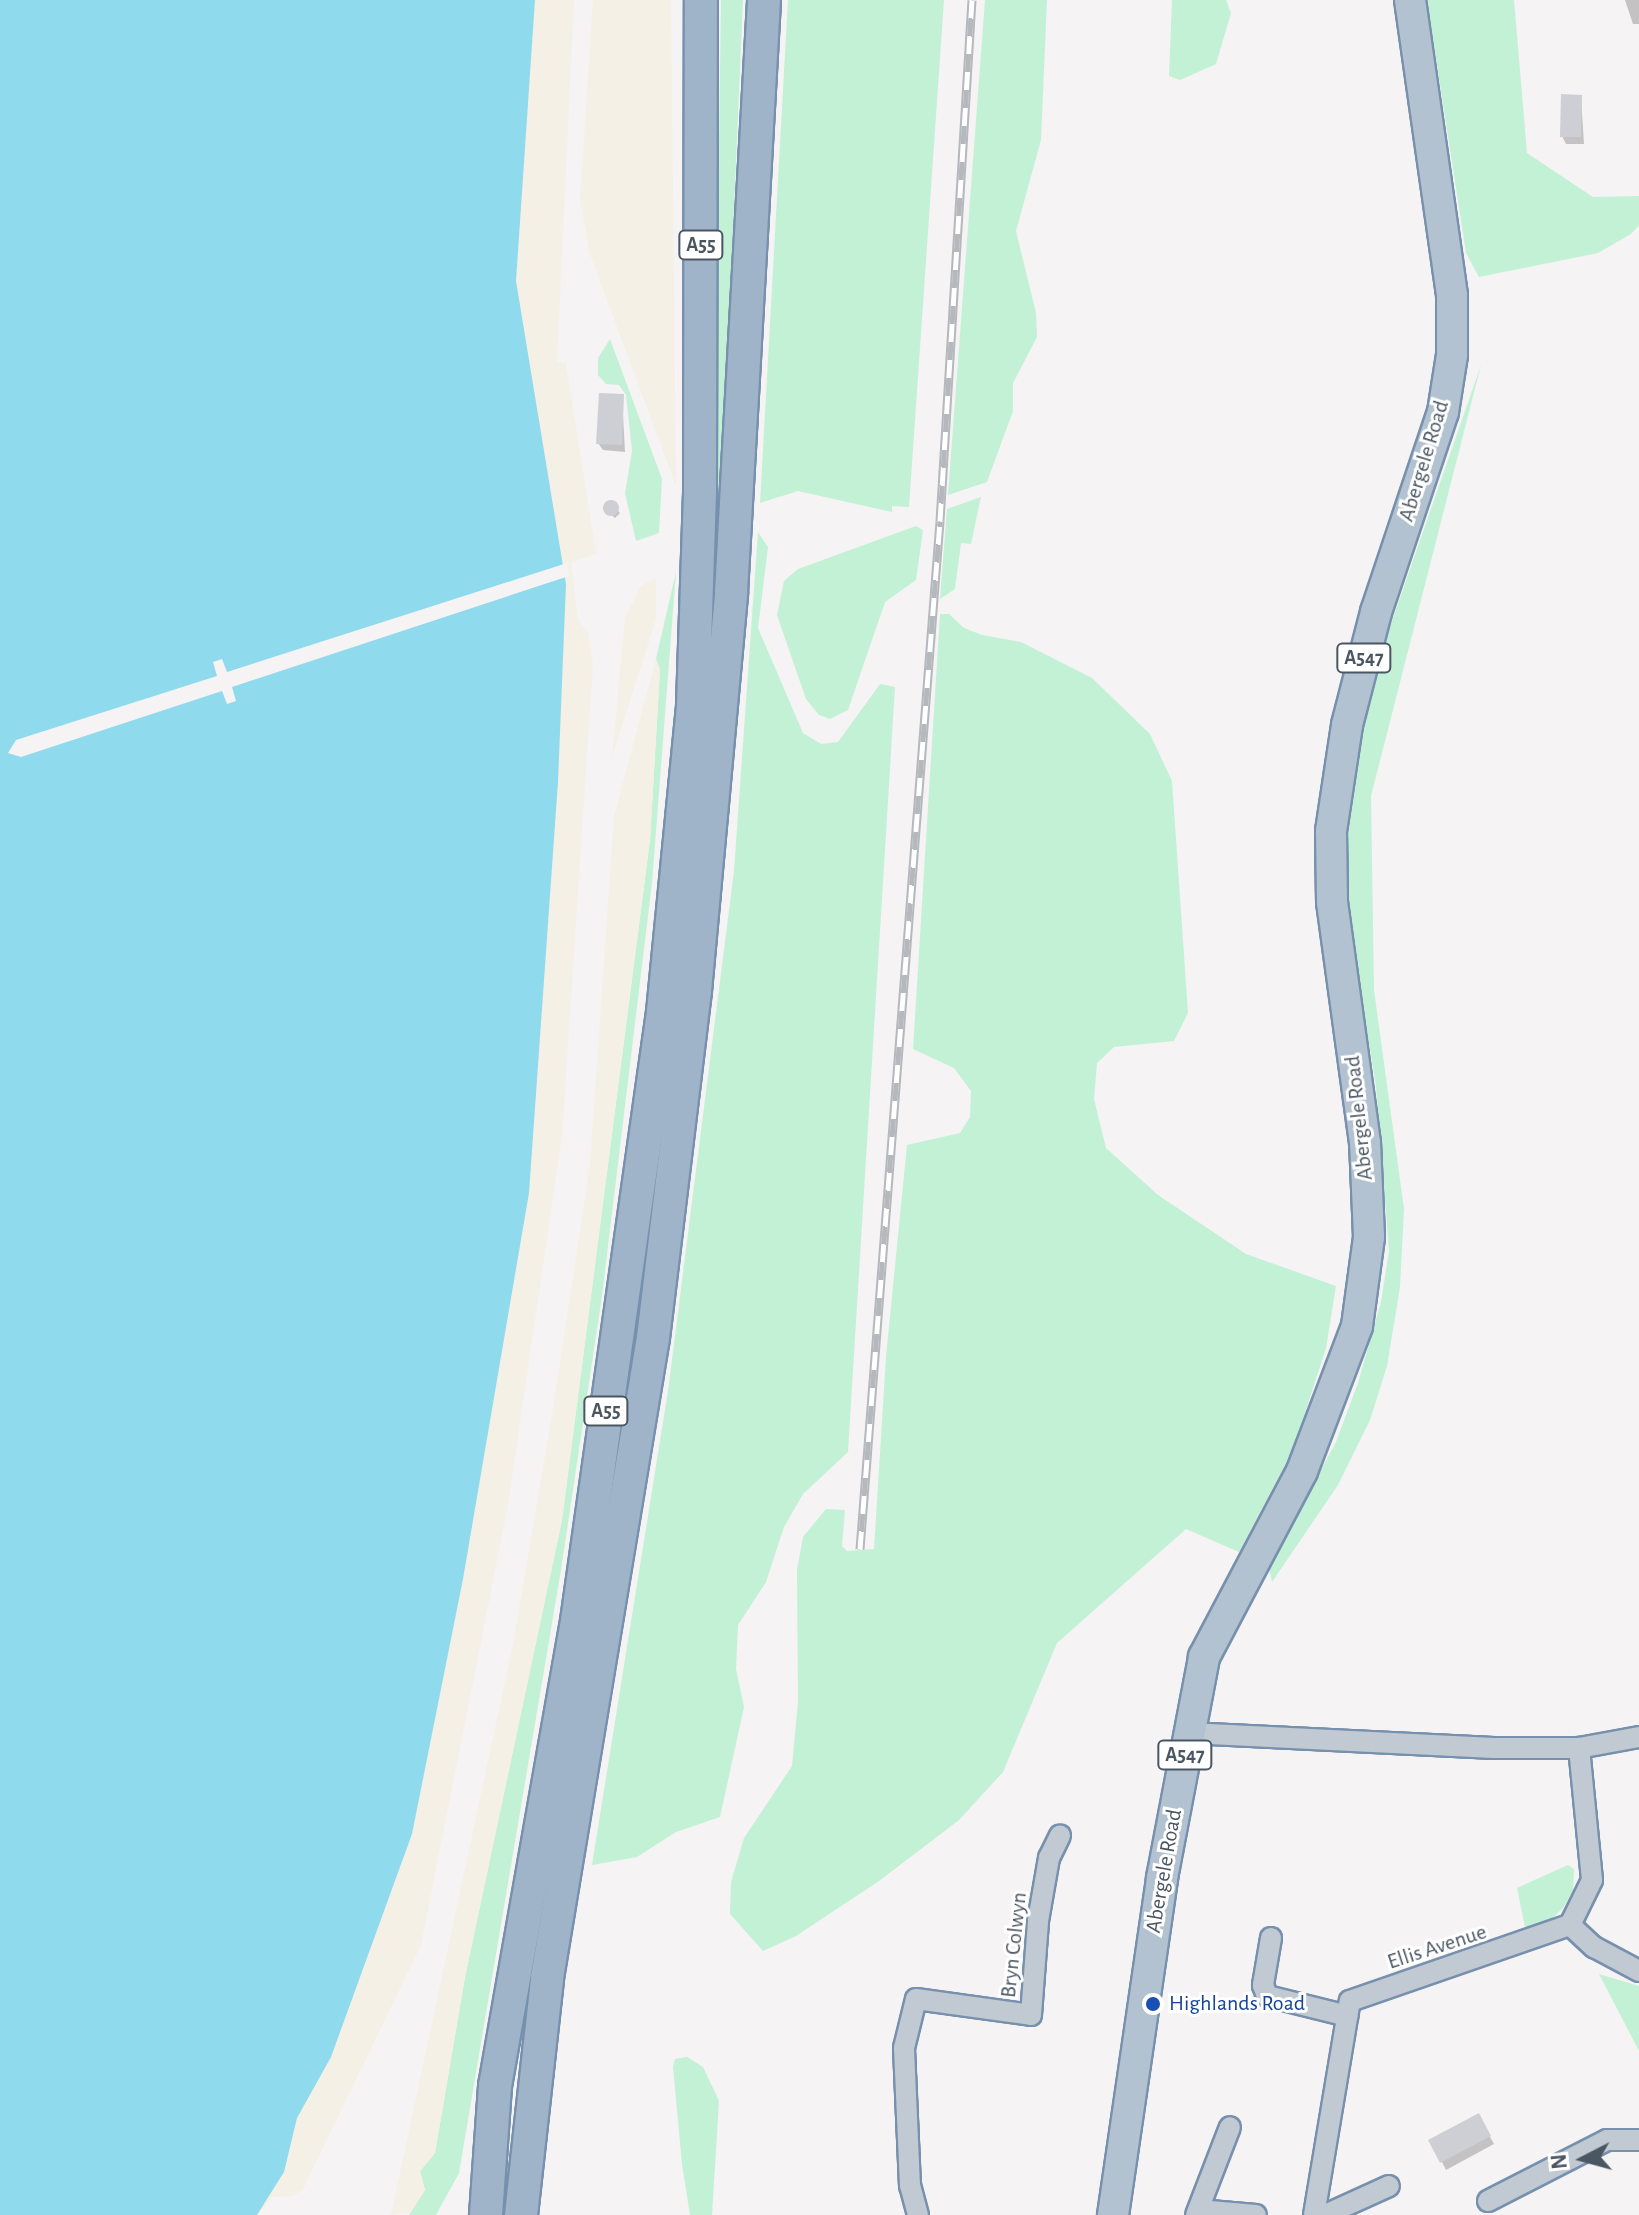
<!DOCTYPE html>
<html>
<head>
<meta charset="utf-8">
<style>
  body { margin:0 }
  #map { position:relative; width:1639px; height:2215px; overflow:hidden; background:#f5f3f3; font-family:"Alegreya Sans",sans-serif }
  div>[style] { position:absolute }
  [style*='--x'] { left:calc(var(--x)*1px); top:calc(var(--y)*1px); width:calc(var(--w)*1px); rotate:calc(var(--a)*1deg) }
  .green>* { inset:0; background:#c3f1d5 }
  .sand>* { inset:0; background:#f5f0e5 }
  .water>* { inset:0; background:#90daee }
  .pier>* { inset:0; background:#f5f3f3 }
  .shadow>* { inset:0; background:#0003 }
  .building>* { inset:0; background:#cdcfd5 }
  .round { border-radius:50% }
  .roads { filter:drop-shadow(2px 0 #7690ad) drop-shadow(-2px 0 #7690ad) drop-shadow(0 2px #7690ad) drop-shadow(0 -2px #7690ad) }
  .minor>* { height:20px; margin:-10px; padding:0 10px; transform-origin:10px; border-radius:10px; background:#c1cad2 }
  .primary>* { height:30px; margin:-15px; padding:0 15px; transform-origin:15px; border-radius:15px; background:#b3c2d1 }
  .trunk>* { height:32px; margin:-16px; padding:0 16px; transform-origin:16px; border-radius:16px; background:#9fb4c9 }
  .rail>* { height:9px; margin-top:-4.5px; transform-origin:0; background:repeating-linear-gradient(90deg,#fff 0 18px,#b5b8bd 0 36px); box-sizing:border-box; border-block:2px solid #b5b8bd }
  .dots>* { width:22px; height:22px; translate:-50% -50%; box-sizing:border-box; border:4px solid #fff; border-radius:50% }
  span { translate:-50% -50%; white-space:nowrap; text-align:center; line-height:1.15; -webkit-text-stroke:6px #fff; paint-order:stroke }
  .shield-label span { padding:2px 6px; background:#fff; border:2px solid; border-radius:6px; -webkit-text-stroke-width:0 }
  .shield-label { font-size:20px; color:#4a5661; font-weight:700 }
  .street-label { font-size:22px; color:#4a5661 }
  .transit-label { font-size:22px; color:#164399 }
  .left { translate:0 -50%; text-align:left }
  .north { position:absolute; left:1543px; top:2119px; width:80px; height:80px; -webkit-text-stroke:6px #fff; paint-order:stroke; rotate:264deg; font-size:22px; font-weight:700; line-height:32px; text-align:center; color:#4a5661 }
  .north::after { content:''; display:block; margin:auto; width:28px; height:36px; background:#4a5661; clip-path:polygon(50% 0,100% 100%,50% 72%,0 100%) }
</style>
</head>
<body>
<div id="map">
  <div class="green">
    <div style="clip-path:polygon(721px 0,743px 0,721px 511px,714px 514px)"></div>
    <div style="clip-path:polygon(788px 0,944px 0,909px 507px,892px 506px,892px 512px,798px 491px,760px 503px)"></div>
    <div style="clip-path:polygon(985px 0,1047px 0,1041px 140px,1016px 231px,1036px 313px,1037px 337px,1013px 383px,1013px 411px,987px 482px,948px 495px)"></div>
    <div style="clip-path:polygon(1172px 0,1226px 0,1231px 13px,1216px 64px,1180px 80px,1169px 76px)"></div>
    <div style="clip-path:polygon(1427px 0,1514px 0,1527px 153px,1593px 197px,1639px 196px,1639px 225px,1631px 234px,1598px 253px,1479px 277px,1466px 253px)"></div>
    <div style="clip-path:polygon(610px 339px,662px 479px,659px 533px,636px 541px,625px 493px,632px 451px,626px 395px,619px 385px,606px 384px,598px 375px,598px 358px)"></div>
    <div style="clip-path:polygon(1481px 365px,1371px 796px,1374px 990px,1404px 1209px,1400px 1287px,1387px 1366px,1370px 1420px,1338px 1485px,1272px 1582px,1269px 1568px,1336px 1442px,1358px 1383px,1381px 1302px,1389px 1251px,1376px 1086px,1343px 885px,1359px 716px)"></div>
    <div style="clip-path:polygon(981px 497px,971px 544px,961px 543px,955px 589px,940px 599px,947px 509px)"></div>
    <div style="clip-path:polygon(916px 526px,923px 530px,916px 580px,885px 602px,848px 710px,830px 719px,819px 715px,806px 699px,777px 615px,784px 581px,798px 569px)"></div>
    <div style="clip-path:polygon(758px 532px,768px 547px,758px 628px,803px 733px,821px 744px,838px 742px,880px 684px,895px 687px,848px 1452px,803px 1494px,784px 1527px,766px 1582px,738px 1625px,736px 1669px,744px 1707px,720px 1817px,676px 1832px,637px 1857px,592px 1865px,668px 1391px,734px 871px)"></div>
    <div style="clip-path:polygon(676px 572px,652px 883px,602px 1296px,561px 1570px,459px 2173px,436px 2215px,409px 2215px,425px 2190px,420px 2171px,435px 2153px,465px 1977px,562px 1520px,650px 840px,660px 670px,656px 659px)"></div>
    <div style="clip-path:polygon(940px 614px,949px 614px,964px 628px,982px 635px,1021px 642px,1092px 678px,1150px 734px,1172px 781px,1188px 1013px,1174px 1041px,1114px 1047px,1097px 1063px,1094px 1099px,1106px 1148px,1158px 1195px,1246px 1254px,1336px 1286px,1326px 1348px,1293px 1450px,1239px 1552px,1186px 1529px,1057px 1643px,1003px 1772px,959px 1820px,879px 1881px,796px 1936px,763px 1951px,730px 1914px,731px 1882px,744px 1838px,792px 1766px,798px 1702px,797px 1570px,803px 1537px,826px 1509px,845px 1510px,842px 1546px,847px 1551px,874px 1549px,886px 1357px,907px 1145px,960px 1133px,970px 1117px,971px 1091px,954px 1068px,913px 1049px)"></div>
    <div style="clip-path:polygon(1568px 1865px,1574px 1869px,1573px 1890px,1563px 1908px,1549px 1921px,1525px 1927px,1517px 1888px)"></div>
    <div style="clip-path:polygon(1599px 1974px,1639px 1986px,1639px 2051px)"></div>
    <div style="clip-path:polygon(687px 2057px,703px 2067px,719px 2101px,712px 2215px,690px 2215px,682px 2164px,673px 2067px,675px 2059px)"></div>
  </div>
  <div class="sand">
    <div style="clip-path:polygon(474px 0,574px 0,557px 362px,566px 363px,596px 554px,571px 562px,578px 620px,588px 632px,593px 665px,562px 1136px,508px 1505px,421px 1945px,303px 2189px,293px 2196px,272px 2197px,257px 2215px,161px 2215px)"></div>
    <div style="clip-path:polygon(593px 0,671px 0,676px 486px,590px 254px,580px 200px)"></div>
    <div style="clip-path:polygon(656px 578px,656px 619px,612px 757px,625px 618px,641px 586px)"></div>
    <div style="clip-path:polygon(656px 659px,660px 670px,650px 840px,562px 1520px,465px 1977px,435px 2153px,420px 2171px,425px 2190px,411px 2212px,391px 2215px,513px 1644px,552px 1415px,590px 1165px,614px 816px)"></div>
  </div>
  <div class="water">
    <div style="clip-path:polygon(0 0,535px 0,516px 281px,566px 584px,558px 782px,529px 1193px,463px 1579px,412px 1834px,331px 2057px,297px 2118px,284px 2172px,257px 2215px,0 2215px)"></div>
  </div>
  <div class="pier">
    <div style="clip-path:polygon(567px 563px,569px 576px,232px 687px,236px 701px,227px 704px,222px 691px,21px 757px,8px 753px,16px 740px,217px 676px,213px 662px,222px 659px,227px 672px)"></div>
  </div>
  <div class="shadow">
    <div style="clip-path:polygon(1625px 0,1639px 0,1639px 24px,1633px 24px)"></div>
    <div style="clip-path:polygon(1581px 97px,1584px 144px,1566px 144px,1562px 136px)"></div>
    <div style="clip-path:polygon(622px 396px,625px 452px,603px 450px,598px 443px)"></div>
    <div style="clip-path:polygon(611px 503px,620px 513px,615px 518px,605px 509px)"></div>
    <div style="clip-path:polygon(1478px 2115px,1494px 2144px,1446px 2170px,1431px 2140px)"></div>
  </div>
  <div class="building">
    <div style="clip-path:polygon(1561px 94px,1582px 95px,1581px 137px,1560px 137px)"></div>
    <div style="clip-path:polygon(599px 393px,624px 394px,622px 445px,596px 444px)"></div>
    <div class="round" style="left:603px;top:500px;width:16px;height:16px"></div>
    <div style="clip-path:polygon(1479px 2113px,1491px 2136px,1440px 2163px,1428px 2140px)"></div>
  </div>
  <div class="roads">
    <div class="minor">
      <div style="--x:1189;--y:1733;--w:305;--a:2.8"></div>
      <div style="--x:1494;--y:1748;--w:85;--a:0"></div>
      <div style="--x:1579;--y:1748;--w:61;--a:-10.4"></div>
      <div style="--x:1570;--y:1925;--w:33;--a:43"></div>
      <div style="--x:1594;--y:1947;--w:51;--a:28.1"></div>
      <div style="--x:1271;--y:1938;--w:48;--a:99.7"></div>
      <div style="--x:1263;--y:1985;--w:12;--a:70"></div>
      <div style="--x:1267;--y:1996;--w:83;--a:13.9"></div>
      <div style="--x:1488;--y:2201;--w:134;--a:-27.1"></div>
      <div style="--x:1607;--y:2140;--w:32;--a:0"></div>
      <div style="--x:1199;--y:2210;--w:57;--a:5"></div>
      <div style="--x:918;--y:2215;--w:30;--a:-105"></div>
      <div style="--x:910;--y:2186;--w:138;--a:-92.5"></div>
      <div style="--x:904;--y:2048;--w:50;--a:-76.2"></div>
      <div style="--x:916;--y:1999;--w:116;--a:7.9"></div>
      <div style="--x:1031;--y:2015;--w:94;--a:-85.7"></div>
      <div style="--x:1038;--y:1921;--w:64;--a:-80.1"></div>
      <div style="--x:1049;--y:1858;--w:25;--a:-64"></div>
      <div style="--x:1196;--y:2215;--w:94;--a:-68.9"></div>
      <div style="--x:1314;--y:2215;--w:217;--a:-80.5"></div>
      <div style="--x:1350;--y:2001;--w:233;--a:-19.1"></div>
      <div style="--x:1570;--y:1925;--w:50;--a:-63.9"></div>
      <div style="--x:1592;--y:1880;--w:133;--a:-95.6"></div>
      <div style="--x:1325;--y:2215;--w:70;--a:-24.4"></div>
    </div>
    <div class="primary">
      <div style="--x:1113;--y:2215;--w:341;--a:-81.7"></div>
      <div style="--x:1162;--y:1878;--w:225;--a:-79.2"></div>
      <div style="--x:1204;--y:1657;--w:210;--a:-62.2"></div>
      <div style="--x:1302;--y:1471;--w:155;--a:-69.2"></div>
      <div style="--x:1357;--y:1326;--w:90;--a:-82.3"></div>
      <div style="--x:1369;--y:1237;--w:94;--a:-92.4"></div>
      <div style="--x:1365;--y:1143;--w:243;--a:-97.8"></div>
      <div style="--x:1332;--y:902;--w:71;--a:-90.8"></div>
      <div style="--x:1331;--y:831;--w:107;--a:-81.4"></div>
      <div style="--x:1347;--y:725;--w:117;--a:-75.6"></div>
      <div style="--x:1376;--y:612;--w:211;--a:-71.5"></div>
      <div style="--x:1443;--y:412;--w:58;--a:-81"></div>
      <div style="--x:1452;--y:355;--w:60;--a:-90"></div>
      <div style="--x:1452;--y:295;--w:298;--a:-98.1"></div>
    </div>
    <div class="trunk">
      <div style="--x:486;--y:2215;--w:129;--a:-86"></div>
      <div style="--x:495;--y:2086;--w:472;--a:-80"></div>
      <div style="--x:577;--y:1621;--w:615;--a:-81.96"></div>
      <div style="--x:663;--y:1012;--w:309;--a:-84.4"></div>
      <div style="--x:693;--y:704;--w:214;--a:-88.1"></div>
      <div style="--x:700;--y:490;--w:490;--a:-89.9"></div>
      <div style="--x:521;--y:2215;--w:238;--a:-83.7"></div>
      <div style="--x:547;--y:1978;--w:649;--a:-80.6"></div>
      <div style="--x:653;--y:1338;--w:350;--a:-83.1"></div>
      <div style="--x:695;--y:991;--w:400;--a:-84.8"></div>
      <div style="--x:731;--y:593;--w:594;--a:-86.81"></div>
    </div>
  </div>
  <div class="rail">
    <div style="--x:860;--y:1549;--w:1031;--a:-85.55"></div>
    <div style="--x:940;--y:521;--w:522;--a:-86.49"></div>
  </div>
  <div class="dots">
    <div style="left:1153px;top:2004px;background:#1a4fb4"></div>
  </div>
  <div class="shield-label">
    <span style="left:701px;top:245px">A55</span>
    <span style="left:1364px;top:658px">A547</span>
    <span style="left:606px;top:1411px">A55</span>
    <span style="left:1185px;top:1755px">A547</span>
  </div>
  <div class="street-label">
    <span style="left:1424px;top:461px;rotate:-73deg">Abergele Road</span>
    <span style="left:1359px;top:1118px;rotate:-96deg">Abergele Road</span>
    <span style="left:1164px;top:1871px;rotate:-80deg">Abergele Road</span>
    <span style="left:1014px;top:1945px;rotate:-84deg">Bryn Colwyn</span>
    <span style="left:1437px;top:1947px;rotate:-18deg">Ellis Avenue</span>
  </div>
  <div class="transit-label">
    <span class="left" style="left:1169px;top:2004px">Highlands Road</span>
  </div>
  <div class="north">N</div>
</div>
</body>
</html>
